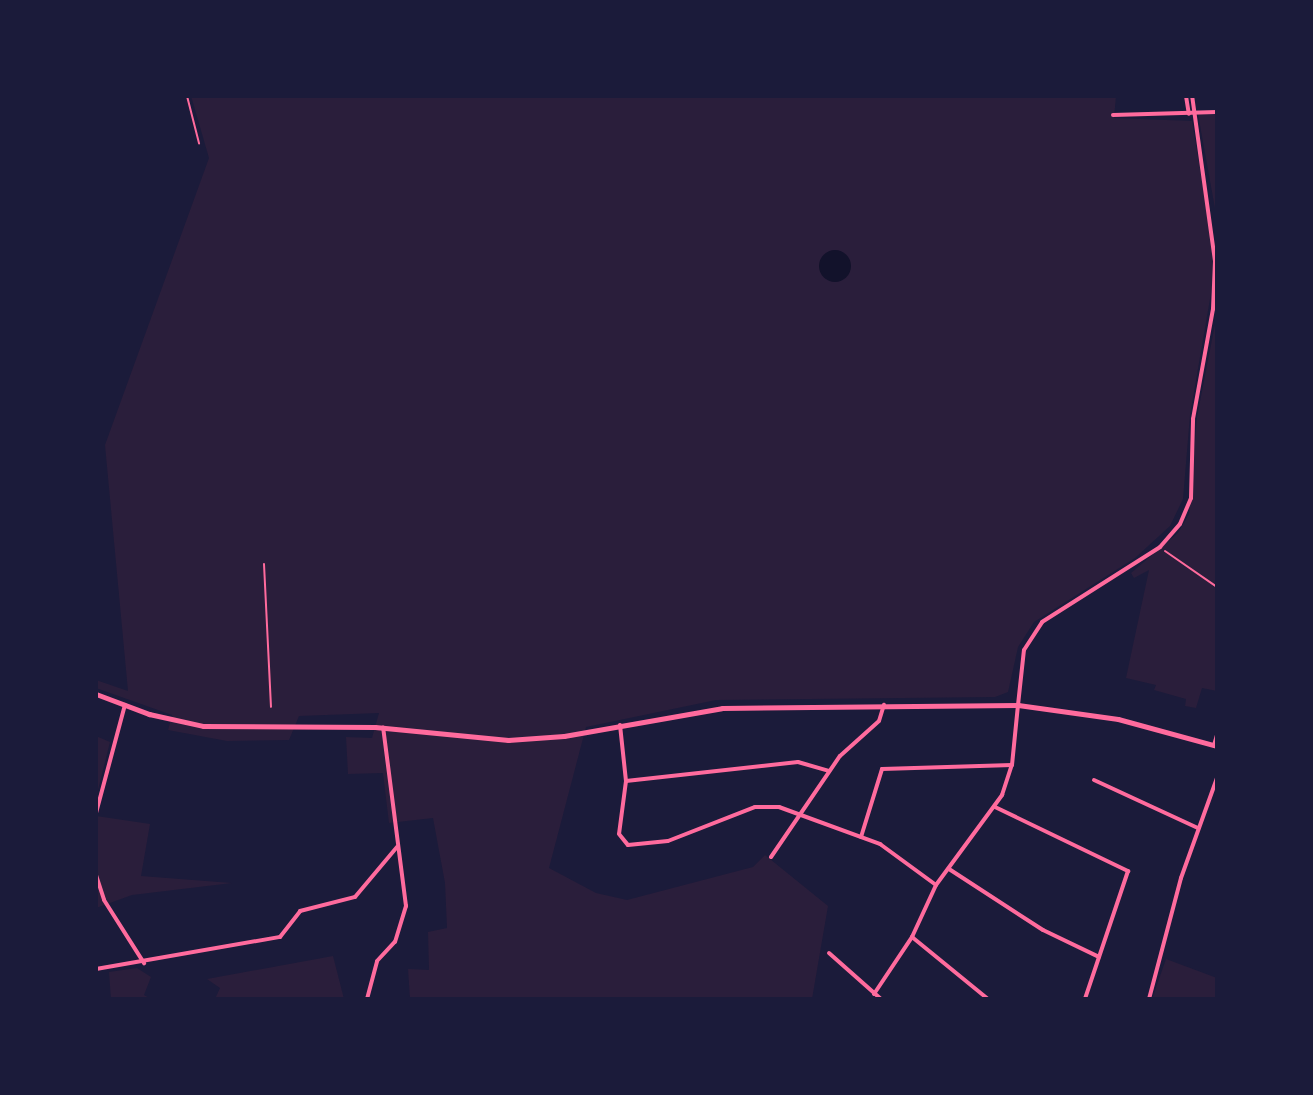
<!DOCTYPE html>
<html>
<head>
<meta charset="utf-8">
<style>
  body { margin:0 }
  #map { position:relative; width:1313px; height:1095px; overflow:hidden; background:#1b1b3a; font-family:Arial,sans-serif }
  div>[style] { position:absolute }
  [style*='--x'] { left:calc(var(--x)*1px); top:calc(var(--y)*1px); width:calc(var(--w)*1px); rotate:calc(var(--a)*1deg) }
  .green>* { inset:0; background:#2a1e3b }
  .water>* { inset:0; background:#12122b }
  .round { border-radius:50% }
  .path>* { height:2px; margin:-1px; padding:0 1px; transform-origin:1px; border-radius:1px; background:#ff6b9d }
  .minor>* { height:4px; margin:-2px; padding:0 2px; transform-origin:2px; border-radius:2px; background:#ff6b9d }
  .tertiary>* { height:4px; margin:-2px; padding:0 2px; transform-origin:2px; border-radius:2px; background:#ff6b9d }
  .secondary>* { height:5px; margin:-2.5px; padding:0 2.5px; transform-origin:2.5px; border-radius:2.5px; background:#ff6b9d }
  span { translate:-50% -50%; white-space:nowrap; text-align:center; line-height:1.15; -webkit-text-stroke:6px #1b1b3a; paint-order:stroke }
  .frame { position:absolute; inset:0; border:98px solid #1b1b3a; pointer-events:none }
</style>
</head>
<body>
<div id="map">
  <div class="green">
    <div style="clip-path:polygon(191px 96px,1116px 96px,1114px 118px,1192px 121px,1216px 264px,1190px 415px,1183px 499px,1170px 526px,1135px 558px,1034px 622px,1018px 647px,1008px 692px,995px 697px,716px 700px,586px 727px,549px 868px,596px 893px,627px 900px,753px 867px,765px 855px,828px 906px,812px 999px,410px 999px,408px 969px,429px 970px,428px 932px,447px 928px,445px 883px,433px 818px,389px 823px,383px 773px,348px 774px,346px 737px,372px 738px,379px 713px,299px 716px,289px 740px,227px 741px,168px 730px,172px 715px,96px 688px,96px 680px,128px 691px,105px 445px,209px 158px)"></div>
    <div style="clip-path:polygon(1198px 114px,1217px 115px,1217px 227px,1216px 214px)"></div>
    <div style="clip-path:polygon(1217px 314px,1217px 691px,1202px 688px,1196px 708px,1185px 706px,1186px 699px,1154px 690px,1156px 685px,1126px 678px,1149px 570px,1134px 578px,1131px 573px,1178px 533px,1189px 514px,1197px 417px)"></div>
    <div style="clip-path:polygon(96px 736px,110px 742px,96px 798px)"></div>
    <div style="clip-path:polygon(96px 816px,150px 824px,141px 876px,232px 883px,132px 895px,96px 908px)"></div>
    <div style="clip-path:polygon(333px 956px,344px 999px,215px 999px,220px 988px,207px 979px)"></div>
    <div style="clip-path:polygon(1166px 959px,1217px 978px,1217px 999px,1152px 999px)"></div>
    <div style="clip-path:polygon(137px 968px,151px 977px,144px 995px,151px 999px,111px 999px,109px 972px)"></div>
  </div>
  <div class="water">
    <div class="round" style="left:819px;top:250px;width:32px;height:32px"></div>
  </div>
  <div class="path">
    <div style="--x:187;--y:96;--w:49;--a:75.7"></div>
    <div style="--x:1165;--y:551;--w:63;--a:34.7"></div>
    <div style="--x:264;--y:564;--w:143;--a:87.2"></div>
  </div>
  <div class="minor">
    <div style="--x:1186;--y:96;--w:18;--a:81"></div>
    <div style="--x:1113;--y:115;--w:104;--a:-1.7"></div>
    <div style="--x:620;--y:725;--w:56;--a:83.9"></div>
    <div style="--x:626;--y:781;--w:53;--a:97.5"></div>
    <div style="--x:619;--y:834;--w:14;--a:51"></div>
    <div style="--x:628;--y:845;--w:40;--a:-5.7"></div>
    <div style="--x:668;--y:841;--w:93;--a:-21.3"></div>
    <div style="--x:755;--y:807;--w:24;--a:0"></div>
    <div style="--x:779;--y:807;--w:108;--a:20.1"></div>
    <div style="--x:880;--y:844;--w:69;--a:36.2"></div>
    <div style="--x:1214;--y:745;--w:10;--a:-73"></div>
    <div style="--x:1094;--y:780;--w:115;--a:24.8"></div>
    <div style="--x:626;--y:781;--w:173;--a:-6.3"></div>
    <div style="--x:798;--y:762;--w:32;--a:16"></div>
    <div style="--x:995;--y:807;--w:148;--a:25.7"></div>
    <div style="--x:1128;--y:871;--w:135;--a:108.6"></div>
    <div style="--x:96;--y:813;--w:112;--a:-75"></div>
    <div style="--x:861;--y:837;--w:71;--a:-72.8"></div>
    <div style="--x:882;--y:769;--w:130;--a:-1.8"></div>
    <div style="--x:771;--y:857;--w:122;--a:-55.7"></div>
    <div style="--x:840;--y:756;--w:52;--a:-41.9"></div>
    <div style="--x:879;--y:721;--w:17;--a:-73"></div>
    <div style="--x:949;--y:869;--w:112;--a:33"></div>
    <div style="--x:1043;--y:930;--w:62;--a:25.7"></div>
    <div style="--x:96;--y:875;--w:26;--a:72"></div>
    <div style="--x:104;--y:900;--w:75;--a:57.6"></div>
    <div style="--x:912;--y:937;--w:98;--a:39.2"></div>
    <div style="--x:829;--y:953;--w:69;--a:41.5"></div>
    <div style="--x:96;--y:969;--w:187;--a:-9.9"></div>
    <div style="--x:280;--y:937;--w:33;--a:-52"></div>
    <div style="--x:300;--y:911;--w:57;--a:-14.3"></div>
    <div style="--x:355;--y:897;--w:65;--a:-50"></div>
    <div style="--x:874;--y:994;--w:69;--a:-56.3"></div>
    <div style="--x:912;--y:937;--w:57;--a:-65.2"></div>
    <div style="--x:936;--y:885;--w:112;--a:-53.7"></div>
    <div style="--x:1002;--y:795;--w:32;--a:-72"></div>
    <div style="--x:1012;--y:765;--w:60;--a:-84.3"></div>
    <div style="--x:367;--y:999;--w:39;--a:-75"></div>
    <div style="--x:377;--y:961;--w:26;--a:-47"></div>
    <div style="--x:395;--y:942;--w:38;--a:-73"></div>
    <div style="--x:406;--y:906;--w:180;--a:-97.3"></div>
    <div style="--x:1149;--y:999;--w:125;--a:-75.2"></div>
    <div style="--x:1181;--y:878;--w:106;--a:-70.2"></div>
  </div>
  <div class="tertiary">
    <div style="--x:1018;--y:705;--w:55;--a:-83.8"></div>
    <div style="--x:1024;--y:650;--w:33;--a:-57"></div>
    <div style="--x:1042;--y:622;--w:140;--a:-32.4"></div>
    <div style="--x:1160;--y:547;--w:30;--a:-49"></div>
    <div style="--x:1180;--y:524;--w:28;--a:-67"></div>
    <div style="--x:1191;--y:498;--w:79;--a:-88.5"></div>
    <div style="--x:1193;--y:419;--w:112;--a:-79.7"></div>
    <div style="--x:1213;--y:309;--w:48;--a:-87.6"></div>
    <div style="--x:1215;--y:261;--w:167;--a:-97.9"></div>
  </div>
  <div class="secondary">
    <div style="--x:96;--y:694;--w:57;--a:20.7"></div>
    <div style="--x:149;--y:714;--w:55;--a:12.5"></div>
    <div style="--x:203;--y:726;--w:172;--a:0.3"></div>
    <div style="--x:375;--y:727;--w:134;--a:5.6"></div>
    <div style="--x:508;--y:740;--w:56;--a:-4.1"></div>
    <div style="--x:564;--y:736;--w:160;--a:-10"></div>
    <div style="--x:722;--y:708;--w:296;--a:-0.6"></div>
    <div style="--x:1018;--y:705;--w:101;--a:8"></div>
    <div style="--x:1118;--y:719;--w:103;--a:15.3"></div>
  </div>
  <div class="frame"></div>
</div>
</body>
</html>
